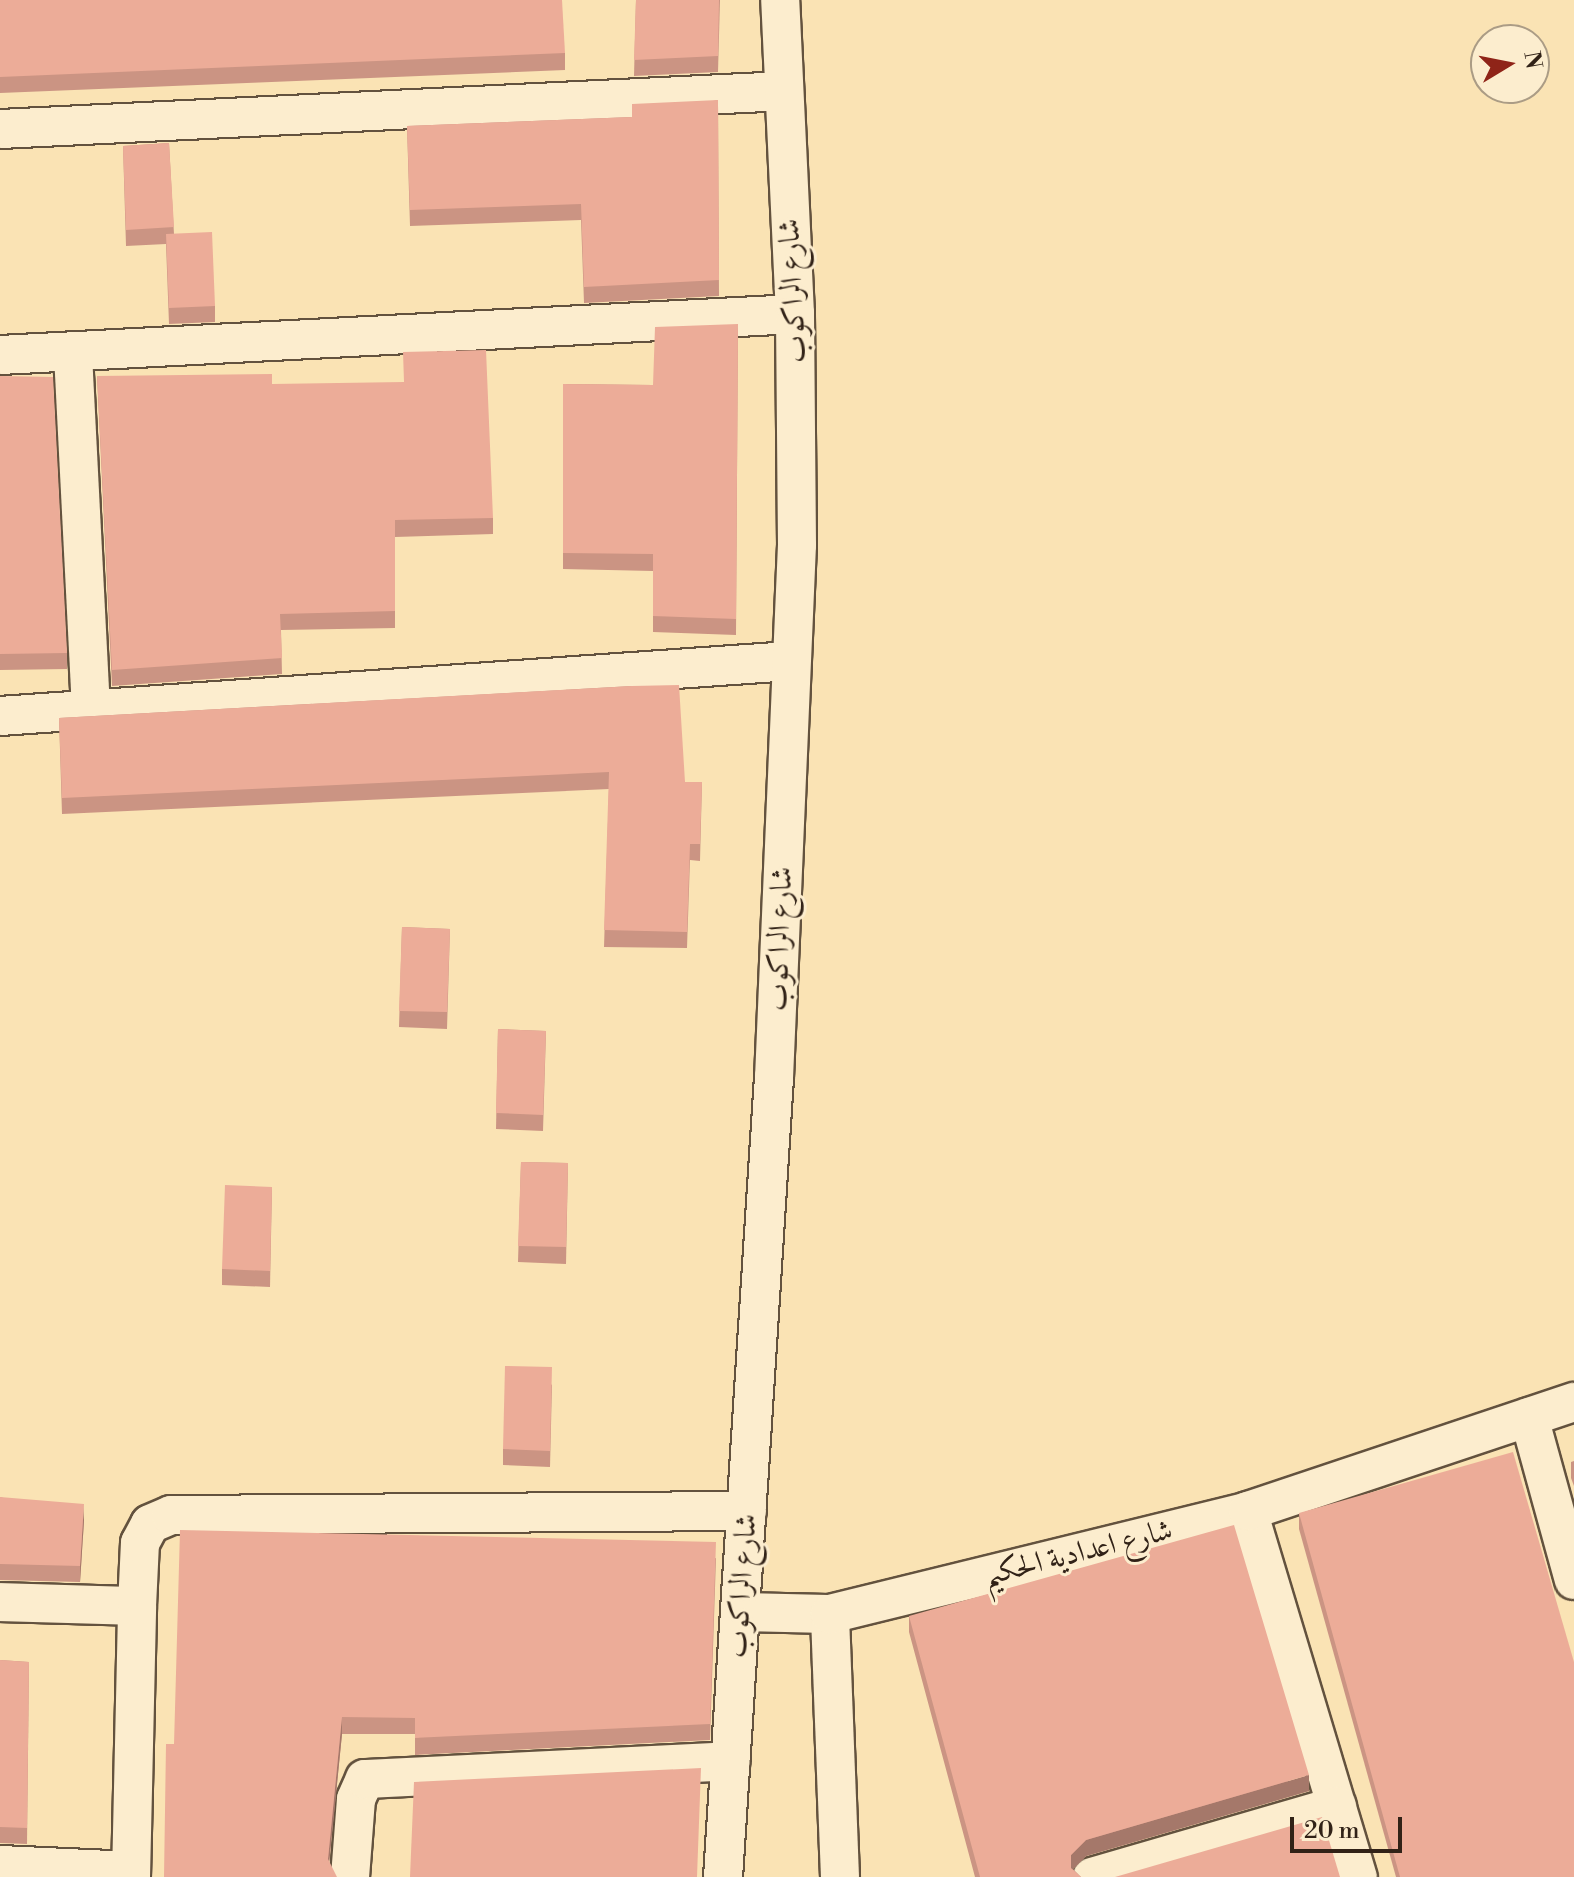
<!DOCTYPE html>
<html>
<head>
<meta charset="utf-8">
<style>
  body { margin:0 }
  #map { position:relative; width:1574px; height:1877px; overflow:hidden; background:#fae3b4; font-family:"Libre Bodoni",Amiri,serif }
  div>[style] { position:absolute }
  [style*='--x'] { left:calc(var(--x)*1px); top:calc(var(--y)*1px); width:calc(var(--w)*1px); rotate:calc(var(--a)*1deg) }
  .roads { filter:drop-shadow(2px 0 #63523e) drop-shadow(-2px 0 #63523e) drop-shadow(0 2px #63523e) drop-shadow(0 -2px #63523e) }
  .minor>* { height:38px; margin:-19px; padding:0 19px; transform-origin:19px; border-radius:19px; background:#fcedce }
  .wall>* { inset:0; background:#cb9483 }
  .shaded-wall>* { inset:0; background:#a5786a }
  .building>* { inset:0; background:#ecac98 }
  span { translate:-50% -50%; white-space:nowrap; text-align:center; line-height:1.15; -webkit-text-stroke:6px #fcedce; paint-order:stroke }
  .street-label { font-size:30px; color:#312217 }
  .north { position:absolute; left:1470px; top:24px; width:80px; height:80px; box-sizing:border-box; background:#fcedce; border:2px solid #ab9c85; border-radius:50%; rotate:80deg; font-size:22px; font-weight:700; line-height:32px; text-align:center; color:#312217 }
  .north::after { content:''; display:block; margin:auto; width:28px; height:36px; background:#8f2418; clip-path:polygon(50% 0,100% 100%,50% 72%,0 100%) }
  .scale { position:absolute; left:1290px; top:1817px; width:112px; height:36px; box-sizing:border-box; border:4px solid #312217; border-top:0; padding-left:10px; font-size:24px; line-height:28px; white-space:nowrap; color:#312217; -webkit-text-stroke:6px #fcedce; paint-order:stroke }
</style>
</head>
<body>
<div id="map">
  <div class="roads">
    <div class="minor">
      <div style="--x:0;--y:129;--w:785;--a:-2.77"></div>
      <div style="--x:73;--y:354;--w:356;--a:87.1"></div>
      <div style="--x:0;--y:355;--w:796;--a:-2.95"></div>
      <div style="--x:0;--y:716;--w:793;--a:-3.98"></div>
      <div style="--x:1529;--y:1417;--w:169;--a:74.6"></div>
      <div style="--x:1248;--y:1511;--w:382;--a:73.3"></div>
      <div style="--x:0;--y:1602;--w:137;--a:1.7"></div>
      <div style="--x:741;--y:1612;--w:89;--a:1.3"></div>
      <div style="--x:0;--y:1865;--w:131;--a:2.6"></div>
      <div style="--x:131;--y:1877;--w:271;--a:-88.7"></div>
      <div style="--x:137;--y:1606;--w:63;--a:-87.3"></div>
      <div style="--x:140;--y:1543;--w:21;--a:-62"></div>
      <div style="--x:150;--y:1524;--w:23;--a:-23"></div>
      <div style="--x:171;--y:1515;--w:576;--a:-0.4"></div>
      <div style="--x:350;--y:1877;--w:78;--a:-85.6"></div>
      <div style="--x:356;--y:1799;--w:22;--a:-66"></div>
      <div style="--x:365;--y:1779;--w:366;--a:-2.8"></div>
      <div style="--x:723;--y:1877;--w:801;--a:-86.35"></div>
      <div style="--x:774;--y:1078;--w:533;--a:-87.53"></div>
      <div style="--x:797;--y:545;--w:231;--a:-90.5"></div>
      <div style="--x:795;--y:314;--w:314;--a:-92.7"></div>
      <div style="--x:840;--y:1877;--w:263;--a:-92.2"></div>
      <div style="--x:830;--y:1614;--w:431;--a:-13.8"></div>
      <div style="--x:1248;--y:1511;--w:344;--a:-18.5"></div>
      <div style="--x:1092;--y:1877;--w:255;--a:-16.2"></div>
    </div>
  </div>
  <div class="wall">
    <div style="clip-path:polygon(0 0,565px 53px,565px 70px,0 93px)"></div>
    <div style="clip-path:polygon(636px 0,720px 0,718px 72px,634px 76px)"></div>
    <div style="clip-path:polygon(718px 100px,719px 296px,584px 303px,581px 220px,410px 226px,407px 126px,632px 117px)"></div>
    <div style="clip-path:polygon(169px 143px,174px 234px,215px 306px,215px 322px,169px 324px,166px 244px,126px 246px,123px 146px)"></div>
    <div style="clip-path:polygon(738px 324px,736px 635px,653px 632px,653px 571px,563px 569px,563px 384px,653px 385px)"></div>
    <div style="clip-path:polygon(0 376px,67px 653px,67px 669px,0 670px)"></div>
    <div style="clip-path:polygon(97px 376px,272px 384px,493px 518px,493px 534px,395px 537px,395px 628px,281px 630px,282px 674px,112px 686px)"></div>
    <div style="clip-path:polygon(632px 686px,685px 782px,702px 782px,700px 861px,690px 860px,687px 948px,604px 947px,609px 789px,62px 814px,59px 718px)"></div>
    <div style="clip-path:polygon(402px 927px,450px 929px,447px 1029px,399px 1027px)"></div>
    <div style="clip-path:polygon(498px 1029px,546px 1031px,543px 1131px,496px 1129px)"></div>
    <div style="clip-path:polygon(521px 1162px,568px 1163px,566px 1264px,518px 1262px)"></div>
    <div style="clip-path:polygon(272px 1187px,270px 1287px,222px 1285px,222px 1269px)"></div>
    <div style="clip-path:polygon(552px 1384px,550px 1467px,503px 1465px,503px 1449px)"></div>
    <div style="clip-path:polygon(1574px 1461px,1574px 1486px,1571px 1478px,1571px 1462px)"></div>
    <div style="clip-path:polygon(0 1497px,84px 1520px,80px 1582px,0 1580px)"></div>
    <div style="clip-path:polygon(1299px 1513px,1574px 1877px,1396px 1877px,1299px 1529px)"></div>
    <div style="clip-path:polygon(716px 1558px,710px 1740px,415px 1755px,415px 1734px,342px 1734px,329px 1862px,174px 1744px)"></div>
    <div style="clip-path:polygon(909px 1616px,1309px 1791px,1086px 1856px,1073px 1869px,1081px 1877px,975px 1877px,909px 1632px)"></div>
    <div style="clip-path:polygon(0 1660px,29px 1662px,27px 1844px,0 1843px)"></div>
  </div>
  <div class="shaded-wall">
    <div style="clip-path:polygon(84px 1504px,84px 1520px,80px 1582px,80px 1566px)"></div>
    <div style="clip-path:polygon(342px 1717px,342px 1734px,328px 1875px,328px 1859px)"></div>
    <div style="clip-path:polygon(1309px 1775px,1309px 1791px,1086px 1856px,1071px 1871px,1071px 1855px,1086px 1840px)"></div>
  </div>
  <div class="building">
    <div style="clip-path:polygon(0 0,562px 0,565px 53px,0 77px)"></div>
    <div style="clip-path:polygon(636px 0,719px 0,718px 56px,634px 60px)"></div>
    <div style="clip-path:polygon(718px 100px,719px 280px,584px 287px,581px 204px,410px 210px,407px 126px,632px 117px,632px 104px)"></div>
    <div style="clip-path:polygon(169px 143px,174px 227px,126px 230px,123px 146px)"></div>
    <div style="clip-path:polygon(212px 232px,215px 306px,169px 308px,166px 234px)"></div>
    <div style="clip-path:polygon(738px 324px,736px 619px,653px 616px,653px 554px,563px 553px,563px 384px,653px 385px,655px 327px)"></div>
    <div style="clip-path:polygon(486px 350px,493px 518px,395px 520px,395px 611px,280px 614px,282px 658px,112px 670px,97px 376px,272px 374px,272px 384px,404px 382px,403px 352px)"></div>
    <div style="clip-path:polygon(0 376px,53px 377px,67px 653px,0 654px)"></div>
    <div style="clip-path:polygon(679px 685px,685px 782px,702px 782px,700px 844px,690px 844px,687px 932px,604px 930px,609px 772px,62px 798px,59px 718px,632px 686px)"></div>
    <div style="clip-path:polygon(402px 927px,450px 929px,447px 1012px,399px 1011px)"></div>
    <div style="clip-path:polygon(498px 1029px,546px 1031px,543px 1115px,496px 1113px)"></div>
    <div style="clip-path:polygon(521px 1162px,568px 1163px,566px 1247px,518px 1246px)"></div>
    <div style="clip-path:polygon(225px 1185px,272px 1187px,270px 1271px,222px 1269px)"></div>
    <div style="clip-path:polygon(505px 1366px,552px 1367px,550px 1451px,503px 1449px)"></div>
    <div style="clip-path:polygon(1513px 1452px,1574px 1662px,1574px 1877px,1400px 1877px,1299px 1513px)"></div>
    <div style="clip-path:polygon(0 1497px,84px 1504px,80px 1566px,0 1564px)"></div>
    <div style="clip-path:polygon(1234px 1525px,1309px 1775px,1086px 1840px,1071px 1855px,1071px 1868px,1081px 1877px,980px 1877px,909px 1616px)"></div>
    <div style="clip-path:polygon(180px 1530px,716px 1542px,710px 1724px,415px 1738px,415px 1718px,342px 1717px,328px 1859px,337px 1877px,164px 1877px,166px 1744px,174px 1744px)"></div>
    <div style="clip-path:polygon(0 1660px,29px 1662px,27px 1828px,0 1827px)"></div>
    <div style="clip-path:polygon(701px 1768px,697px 1877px,410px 1877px,414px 1782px)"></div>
    <div style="clip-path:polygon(1322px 1817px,1340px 1877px,1115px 1877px)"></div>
  </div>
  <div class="street-label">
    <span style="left:793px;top:291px;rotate:-93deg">شارع الراكوب</span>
    <span style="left:780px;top:939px;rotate:-88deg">شارع الراكوب</span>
    <span style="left:1078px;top:1553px;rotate:-14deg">شارع اعدادية الحكيم</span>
    <span style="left:742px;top:1586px;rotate:-86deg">شارع الراكوب</span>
  </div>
  <div class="north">N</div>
  <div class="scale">20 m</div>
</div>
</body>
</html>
